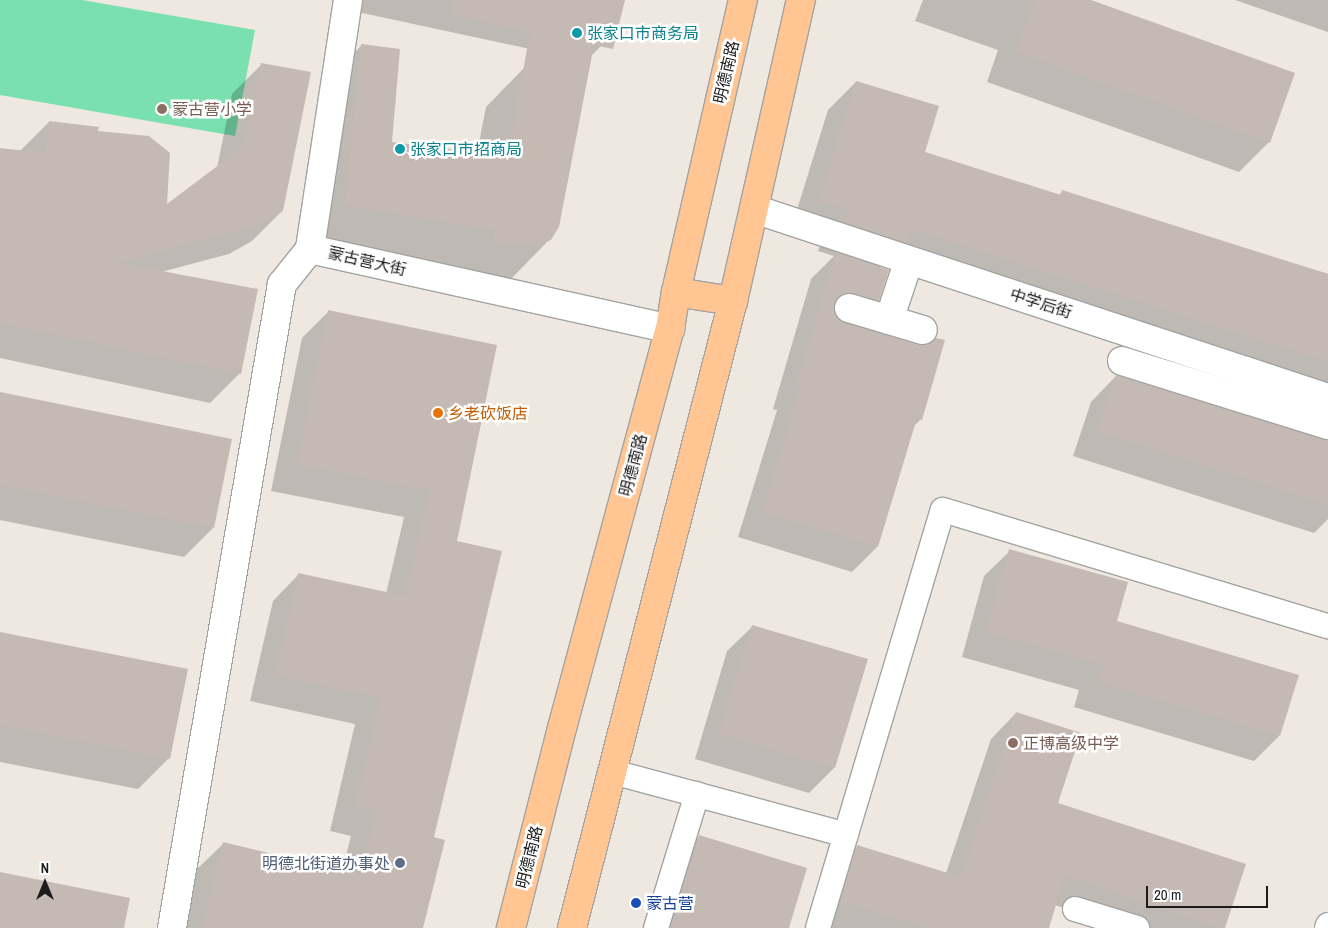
<!DOCTYPE html>
<html>
<head>
<meta charset="utf-8">
<style>
  body { margin:0 }
  #map { position:relative; width:1328px; height:928px; overflow:hidden; background:#eee8e0; font-family:"Archivo Narrow","Noto Sans SC",sans-serif }
  div>[style] { position:absolute }
  [style*='--x'] { left:calc(var(--x)*1px); top:calc(var(--y)*1px); width:calc(var(--w)*1px); rotate:calc(var(--a)*1deg) }
  .pitch>* { inset:0; background:#7be0af }
  .shadow>* { inset:0; background:#0003 }
  .building>* { inset:0; background:#c5b9b4 }
  .roads { filter:drop-shadow(1px 0 #a3a3a3) drop-shadow(-1px 0 #a3a3a3) drop-shadow(0 1px #a3a3a3) drop-shadow(0 -1px #a3a3a3) }
  .service>* { height:24px; margin:-12px; padding:0 12px; transform-origin:12px; border-radius:12px; background:#fff }
  .minor>* { height:28px; margin:-14px; padding:0 14px; transform-origin:14px; border-radius:14px; background:#fff }
  .tertiary>* { height:28px; margin:-14px; padding:0 14px; transform-origin:14px; border-radius:14px; background:#fff }
  .primary>* { height:28px; margin:-14px; padding:0 14px; transform-origin:14px; border-radius:14px; background:#ffc694 }
  .dots>* { width:14px; height:14px; translate:-50% -50%; box-sizing:border-box; border:2px solid #fff; border-radius:50% }
  span { translate:-50% -50%; white-space:nowrap; text-align:center; line-height:1.15; -webkit-text-stroke:5px #fff; paint-order:stroke }
  .culture-label { font-size:16px; color:#0d838f }
  .left { translate:0 -50%; text-align:left }
  .street-label { font-size:16px; color:#1c1c1c }
  .education-label { font-size:16px; color:#785e54 }
  .food-label { font-size:16px; color:#c56008 }
  .service-label { font-size:16px; color:#4e5e75 }
  .right { translate:-100% -50%; text-align:right }
  .transit-label { font-size:16px; color:#164399 }
  .north { position:absolute; left:20px; top:858px; width:50px; height:50px; -webkit-text-stroke:4px #fff; paint-order:stroke; rotate:0deg; font-size:14px; font-weight:700; line-height:20px; text-align:center; color:#1c1c1c }
  .north::after { content:''; display:block; margin:auto; width:18px; height:22px; background:#1c1c1c; clip-path:polygon(50% 0,100% 100%,50% 72%,0 100%) }
  .scale { position:absolute; left:1146px; top:886px; width:122px; height:22px; box-sizing:border-box; border:2px solid #1c1c1c; border-top:0; padding-left:6px; font-size:15px; line-height:18px; white-space:nowrap; color:#1c1c1c; -webkit-text-stroke:4px #fff; paint-order:stroke }
</style>
</head>
<body>
<div id="map">
  <div class="pitch">
    <div style="clip-path:polygon(0 0,82px 0,255px 30px,235px 136px,0 95px)"></div>
  </div>
  <div class="shadow">
    <div style="clip-path:polygon(355px 0,623px 0,616px 31px,586px 61px,353px 11px)"></div>
    <div style="clip-path:polygon(923px 0,1087px 0,1269px 142px,1239px 172px,987px 82px,998px 50px,915px 21px)"></div>
    <div style="clip-path:polygon(1235px 0,1328px 0,1328px 32px)"></div>
    <div style="clip-path:polygon(362px 45px,391px 143px,477px 153px,486px 107px,524px 68px,550px 239px,511px 279px,499px 284px,307px 244px,323px 84px)"></div>
    <div style="clip-path:polygon(262px 64px,282px 211px,252px 241px,229px 254px,161px 272px,240px 373px,210px 403px,0 358px,0 150px,19px 152px,49px 122px,97px 132px,166px 206px,217px 168px,232px 94px)"></div>
    <div style="clip-path:polygon(856px 82px,923px 153px,1059px 195px,1062px 192px,1328px 274px,1328px 397px,888px 259px,879px 268px,878px 300px,853px 325px,921px 419px,913px 427px,877px 547px,852px 572px,738px 537px,777px 410px,773px 409px,811px 279px,834px 256px,818px 251px,822px 238px,791px 229px,828px 110px)"></div>
    <div style="clip-path:polygon(328px 312px,496px 346px,456px 542px,432px 838px,422px 928px,183px 928px,197px 869px,224px 843px,342px 871px,351px 836px,330px 831px,355px 724px,250px 701px,273px 601px,299px 574px,386px 594px,404px 517px,271px 491px,302px 338px)"></div>
    <div style="clip-path:polygon(1116px 376px,1328px 441px,1328px 519px,1314px 533px,1073px 456px,1091px 402px)"></div>
    <div style="clip-path:polygon(0 394px,213px 528px,184px 557px,0 520px)"></div>
    <div style="clip-path:polygon(1010px 551px,1115px 622px,1279px 736px,1254px 761px,1074px 707px,1079px 690px,962px 657px,984px 576px)"></div>
    <div style="clip-path:polygon(753px 626px,834px 768px,809px 793px,695px 759px,727px 651px)"></div>
    <div style="clip-path:polygon(0 633px,169px 758px,138px 789px,0 762px)"></div>
    <div style="clip-path:polygon(1016px 713px,1057px 804px,1224px 928px,1120px 928px,1055px 905px,1048px 928px,821px 928px,832px 872px,858px 846px,946px 873px,991px 739px)"></div>
    <div style="clip-path:polygon(699px 837px,788px 928px,654px 928px,674px 862px)"></div>
  </div>
  <div class="building">
    <div style="clip-path:polygon(452px 0,625px 0,613px 49px,594px 45px,559px 227px,551px 240px,538px 245px,494px 243px,494px 230px,345px 205px,361px 44px,400px 49px,392px 142px,508px 156px,530px 32px,451px 14px)"></div>
    <div style="clip-path:polygon(1035px 0,1091px 0,1295px 73px,1270px 143px,1016px 52px)"></div>
    <div style="clip-path:polygon(261px 63px,311px 72px,283px 211px,260px 224px,119px 263px,258px 289px,241px 374px,0 323px,0 148px,45px 153px,49px 121px,99px 127px,98px 131px,149px 136px,170px 153px,167px 204px,244px 146px)"></div>
    <div style="clip-path:polygon(856px 81px,939px 106px,925px 152px,1061px 195px,1062px 190px,1328px 274px,1328px 362px,911px 229px,906px 243px,845px 223px,849px 210px,819px 201px)"></div>
    <div style="clip-path:polygon(836px 252px,889px 270px,879px 301px,853px 293px,846px 293px,839px 296px,834px 303px,834px 311px,838px 319px,919px 345px,927px 345px,936px 338px,945px 340px,922px 420px,917px 418px,878px 547px,763px 512px,801px 385px,797px 384px)"></div>
    <div style="clip-path:polygon(328px 310px,497px 345px,457px 541px,502px 551px,434px 837px,445px 840px,423px 928px,202px 928px,223px 842px,360px 875px,377px 810px,356px 805px,381px 698px,276px 675px,298px 573px,405px 596px,430px 491px,297px 464px)"></div>
    <div style="clip-path:polygon(1116px 375px,1328px 440px,1328px 505px,1097px 431px)"></div>
    <div style="clip-path:polygon(0 392px,232px 439px,214px 528px,0 485px)"></div>
    <div style="clip-path:polygon(1009px 549px,1128px 582px,1117px 621px,1299px 675px,1280px 736px,1098px 682px,1104px 665px,986px 632px)"></div>
    <div style="clip-path:polygon(752px 625px,868px 659px,835px 768px,719px 734px)"></div>
    <div style="clip-path:polygon(0 632px,188px 669px,170px 759px,0 725px)"></div>
    <div style="clip-path:polygon(1016px 712px,1081px 733px,1058px 803px,1246px 864px,1225px 928px,1218px 928px,1065px 875px,1049px 928px,929px 928px,840px 901px,857px 845px,961px 877px)"></div>
    <div style="clip-path:polygon(699px 835px,807px 868px,789px 928px,670px 928px)"></div>
    <div style="clip-path:polygon(0 872px,130px 898px,124px 928px,0 928px)"></div>
  </div>
  <div class="roads">
    <div class="service">
      <div style="--x:613;--y:772;--w:241;--a:15.1"></div>
      <div style="--x:1075;--y:909;--w:65;--a:17"></div>
      <div style="--x:656;--y:928;--w:140;--a:-73"></div>
      <div style="--x:818;--y:928;--w:436;--a:-73.4"></div>
      <div style="--x:943;--y:510;--w:402;--a:16.8"></div>
      <div style="--x:1327;--y:928;--w:3;--a:-72"></div>
    </div>
    <div class="minor">
      <div style="--x:348;--y:0;--w:252;--a:98.7"></div>
      <div style="--x:310;--y:249;--w:369;--a:12.5"></div>
      <div style="--x:849;--y:308;--w:77;--a:16.6"></div>
      <div style="--x:889;--y:320;--w:63;--a:-71.6"></div>
      <div style="--x:1122;--y:361;--w:216;--a:17.3"></div>
      <div style="--x:172;--y:928;--w:653;--a:-80.31"></div>
      <div style="--x:282;--y:284;--w:45;--a:-51.3"></div>
    </div>
    <div class="tertiary">
      <div style="--x:754;--y:209;--w:604;--a:18.23"></div>
    </div>
    <div class="primary">
      <div style="--x:676;--y:292;--w:58;--a:9"></div>
      <div style="--x:511;--y:928;--w:206;--a:-75.7"></div>
      <div style="--x:562;--y:728;--w:413;--a:-74.9"></div>
      <div style="--x:670;--y:329;--w:37;--a:-81"></div>
      <div style="--x:676;--y:292;--w:300;--a:-77.1"></div>
      <div style="--x:572;--y:928;--w:647;--a:-75.6"></div>
      <div style="--x:733;--y:301;--w:309;--a:-77.3"></div>
    </div>
  </div>
  <div class="dots">
    <div style="left:577px;top:33px;background:#0f9aa8"></div>
    <div style="left:162px;top:109px;background:#8d6e63"></div>
    <div style="left:400px;top:149px;background:#0f9aa8"></div>
    <div style="left:438px;top:413px;background:#e8710a"></div>
    <div style="left:1013px;top:743px;background:#8d6e63"></div>
    <div style="left:400px;top:863px;background:#5c6f8a"></div>
    <div style="left:636px;top:903px;background:#1a4fb4"></div>
  </div>
  <div class="culture-label">
    <span class="left" style="left:587px;top:33px">张家口市商务局</span>
    <span class="left" style="left:410px;top:149px">张家口市招商局</span>
  </div>
  <div class="street-label">
    <span style="left:726px;top:72px;rotate:-77deg">明德南路</span>
    <span style="left:367px;top:261px;rotate:13deg">蒙古营大街</span>
    <span style="left:1041px;top:303px;rotate:18deg">中学后街</span>
    <span style="left:633px;top:465px;rotate:-75deg">明德南路</span>
    <span style="left:529px;top:857px;rotate:-76deg">明德南路</span>
  </div>
  <div class="education-label">
    <span class="left" style="left:172px;top:109px">蒙古营小学</span>
    <span class="left" style="left:1023px;top:743px">正博高级中学</span>
  </div>
  <div class="food-label">
    <span class="left" style="left:448px;top:413px">乡老砍饭店</span>
  </div>
  <div class="service-label">
    <span class="right" style="left:390px;top:863px">明德北街道办事处</span>
  </div>
  <div class="transit-label">
    <span class="left" style="left:646px;top:903px">蒙古营</span>
  </div>
  <div class="north">N</div>
  <div class="scale">20 m</div>
</div>
</body>
</html>
